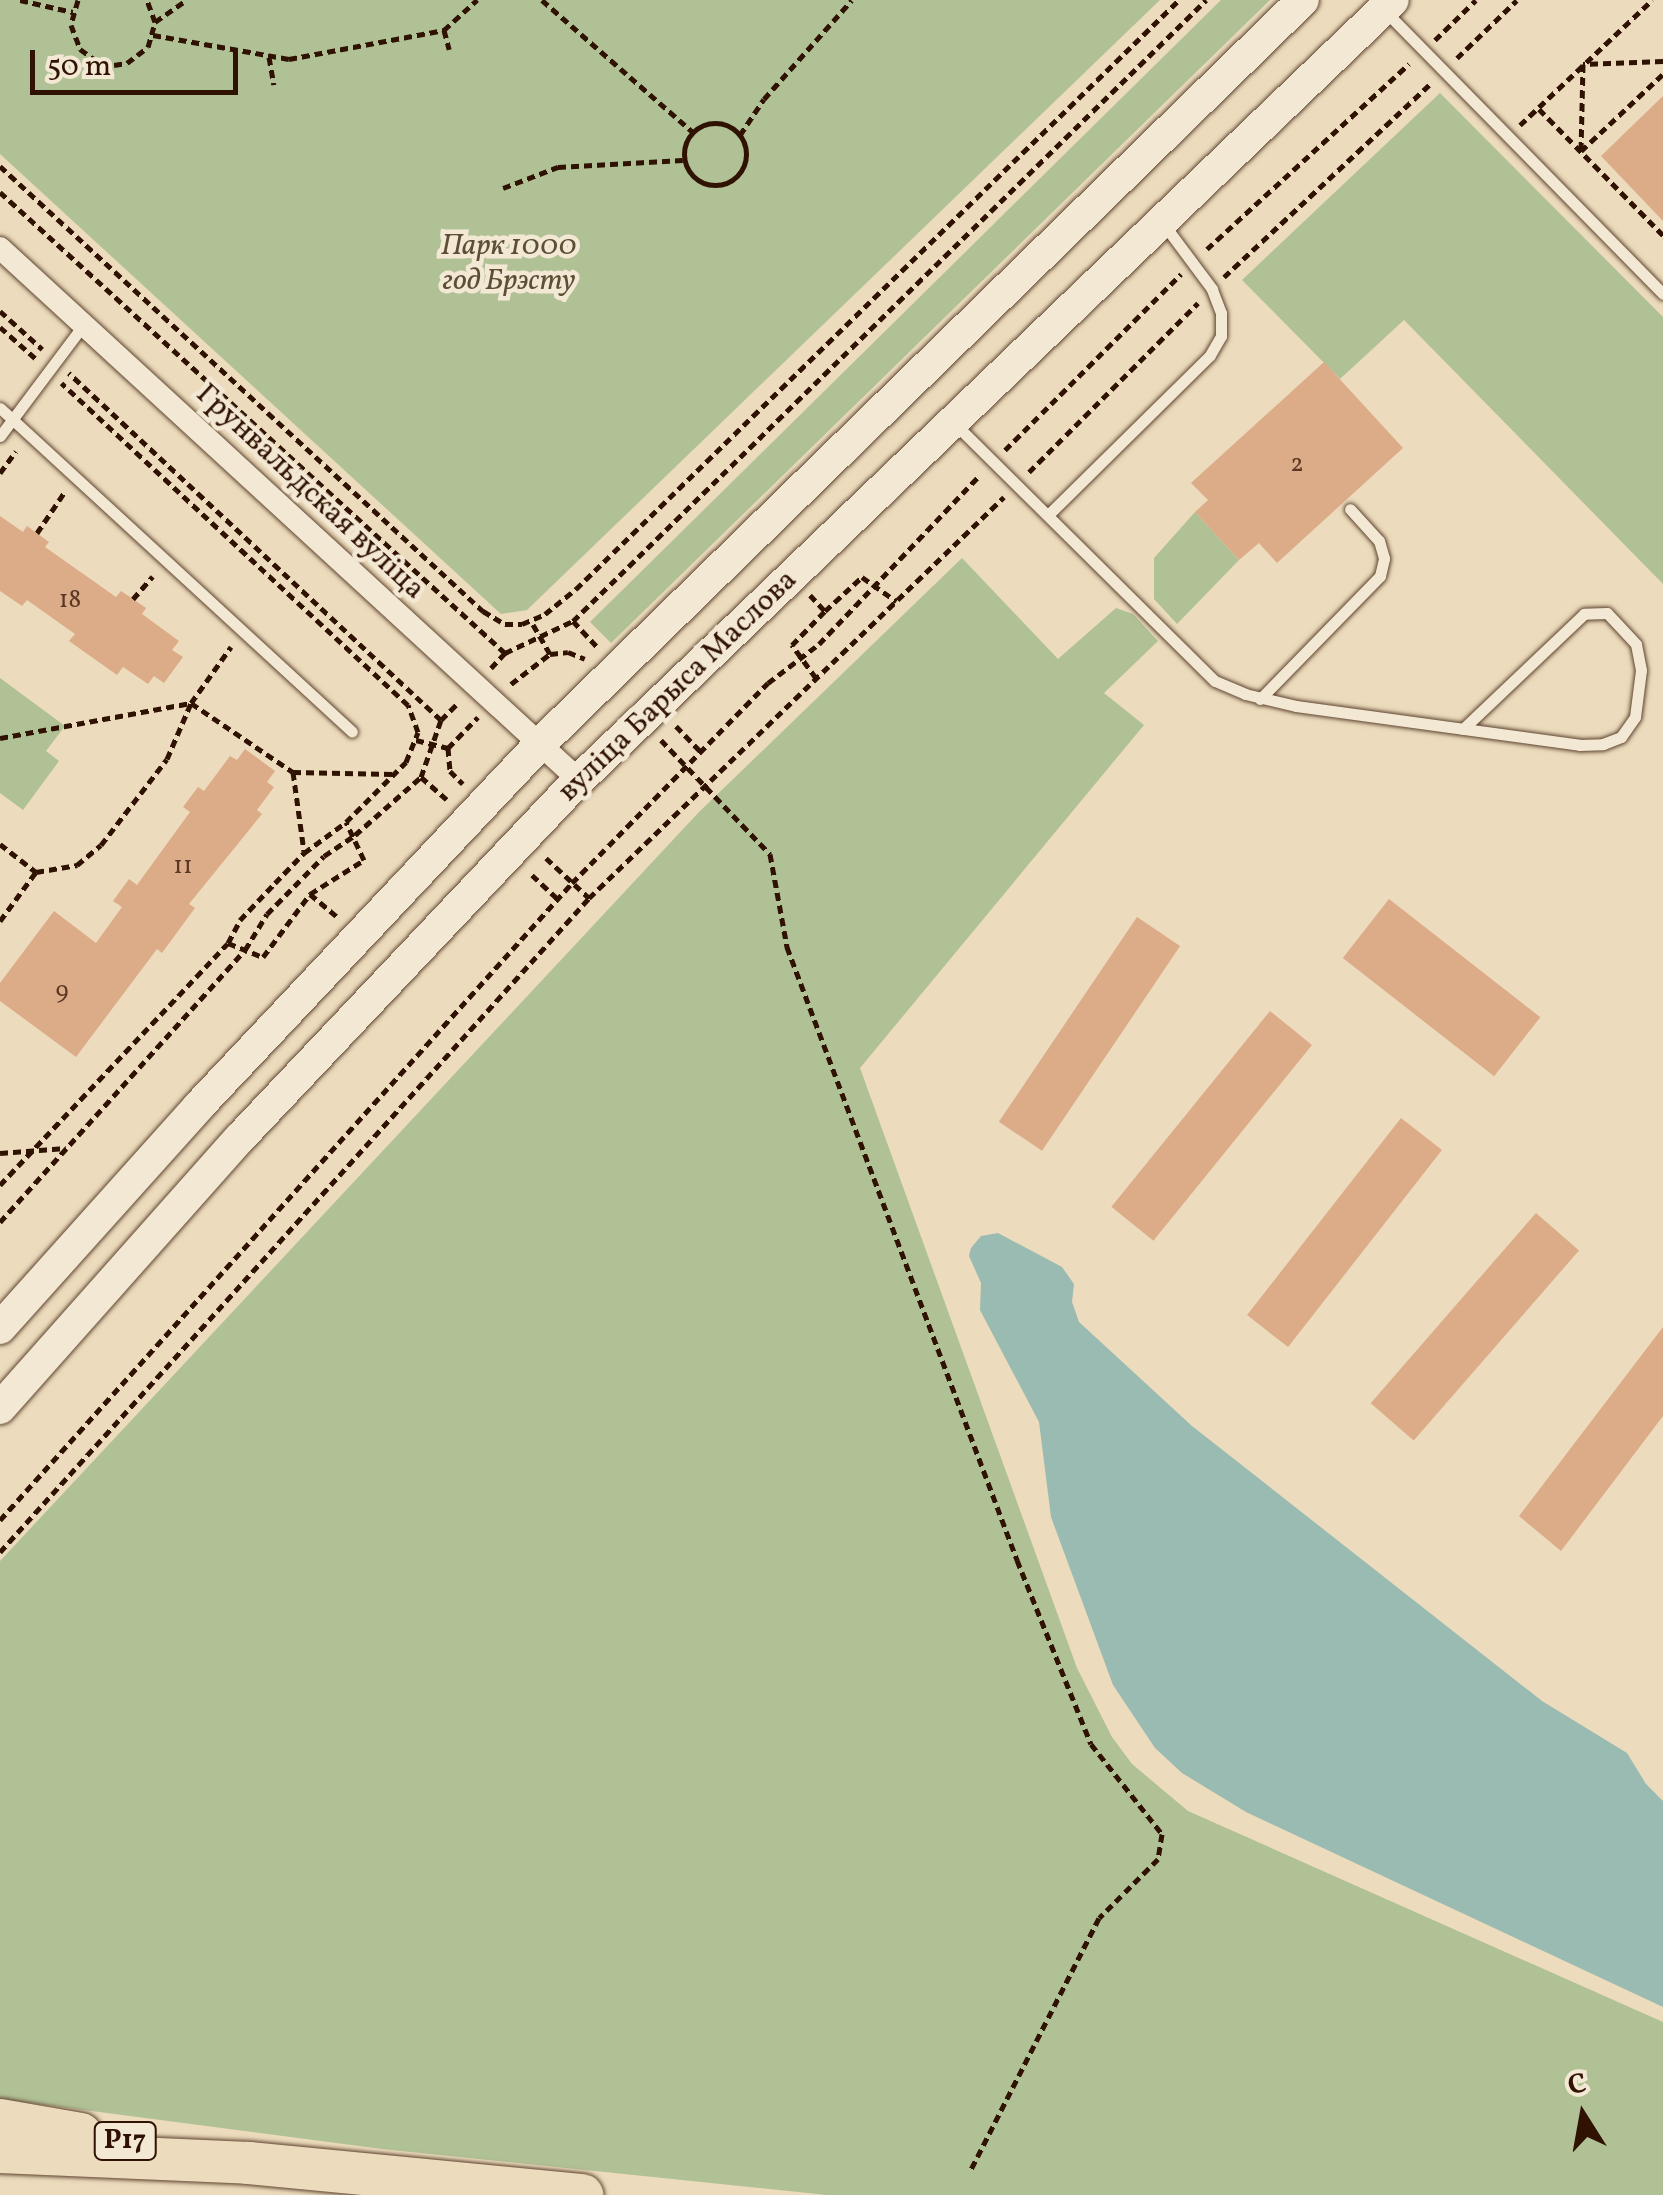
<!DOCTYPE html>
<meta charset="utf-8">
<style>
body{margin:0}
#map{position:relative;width:1663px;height:2195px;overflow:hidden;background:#ecdbbc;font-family:Vollkorn,serif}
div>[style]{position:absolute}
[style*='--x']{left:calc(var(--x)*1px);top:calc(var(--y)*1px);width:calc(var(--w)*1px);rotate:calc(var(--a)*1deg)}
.green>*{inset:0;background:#b1c196}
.water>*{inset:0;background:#99bbb2}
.building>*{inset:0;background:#dcac89;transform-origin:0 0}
.path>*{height:5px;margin-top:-2.5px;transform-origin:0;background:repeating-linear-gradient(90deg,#2f1202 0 8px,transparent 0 13px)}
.path>.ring{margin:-2.5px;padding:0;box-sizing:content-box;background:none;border:5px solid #2f1202;border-radius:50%}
.roads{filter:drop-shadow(0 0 2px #5e4430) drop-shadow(0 0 2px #5e4430)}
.lane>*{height:11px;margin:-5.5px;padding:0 5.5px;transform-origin:5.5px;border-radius:5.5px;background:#f3e8d3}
.street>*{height:22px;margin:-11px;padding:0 11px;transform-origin:11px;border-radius:11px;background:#f3e8d3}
.secondary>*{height:32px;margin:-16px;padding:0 16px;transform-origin:16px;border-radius:16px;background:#f3e8d3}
.highway>*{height:42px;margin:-21px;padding:0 21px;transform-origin:21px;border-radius:21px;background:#ecdbbc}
span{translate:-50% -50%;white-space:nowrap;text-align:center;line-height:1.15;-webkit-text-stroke:9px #f3e8d3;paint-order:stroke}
.number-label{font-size:25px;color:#5a3824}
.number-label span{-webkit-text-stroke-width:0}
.shield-label span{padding:2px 8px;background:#f3e8d3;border:2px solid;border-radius:8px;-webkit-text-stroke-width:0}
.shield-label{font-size:28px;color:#2f1202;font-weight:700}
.park-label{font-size:30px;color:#5c4f36;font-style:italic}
.street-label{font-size:30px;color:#2f1202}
.north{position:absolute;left:1533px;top:2065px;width:100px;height:100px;-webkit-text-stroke:8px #f3e8d3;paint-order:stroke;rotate:349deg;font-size:28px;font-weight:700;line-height:40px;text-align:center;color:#2f1202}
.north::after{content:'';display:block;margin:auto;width:35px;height:45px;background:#2f1202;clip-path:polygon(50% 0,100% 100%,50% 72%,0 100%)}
.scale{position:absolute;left:30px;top:50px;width:208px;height:45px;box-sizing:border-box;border:5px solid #2f1202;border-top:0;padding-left:12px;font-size:30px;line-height:35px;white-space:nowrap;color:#2f1202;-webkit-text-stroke:8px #f3e8d3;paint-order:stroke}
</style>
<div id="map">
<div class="green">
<div style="clip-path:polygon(0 0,1160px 0,527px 610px,501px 614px,0 154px)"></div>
<div style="clip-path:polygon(1221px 0,1270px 0,611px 643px,590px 622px)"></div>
<div style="clip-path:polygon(1440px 93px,1663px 317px,1663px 584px,1404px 320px,1340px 379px,1242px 280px)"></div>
<div style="clip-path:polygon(1195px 512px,1239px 560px,1177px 624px,1154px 599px,1154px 558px)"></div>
<div style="clip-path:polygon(962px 558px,1058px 659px,1116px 608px,1133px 614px,1158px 641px,1104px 693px,1144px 725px,860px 1068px,1077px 1668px,1112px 1737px,1132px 1764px,1188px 1811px,1663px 2022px,1663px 2195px,827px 2195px,382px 2149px,0 2099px,0 1561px,699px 812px)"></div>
<div style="clip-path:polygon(0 678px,65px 726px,46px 751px,59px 761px,23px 810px,0 793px)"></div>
</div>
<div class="water">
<div style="clip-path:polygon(998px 1233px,1062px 1267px,1074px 1284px,1072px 1302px,1079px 1322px,1192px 1426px,1542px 1701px,1627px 1753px,1646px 1784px,1663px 1801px,1663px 2007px,1246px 1812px,1182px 1773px,1155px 1748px,1113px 1685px,1051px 1517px,1039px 1422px,980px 1310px,981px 1283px,969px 1256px,971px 1248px,981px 1236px)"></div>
</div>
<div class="building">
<div style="clip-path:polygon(1663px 96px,1663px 221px,1601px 156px)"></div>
<div style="clip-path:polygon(1324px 362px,1403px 448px,1277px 563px,1259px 543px,1239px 560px,1195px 512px,1208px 500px,1191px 483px)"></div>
<div style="clip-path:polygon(0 516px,23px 532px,27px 526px,49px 542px,45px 547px,116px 597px,121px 591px,133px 599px,146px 608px,142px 614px,179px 641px,172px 650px,183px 657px,164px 683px,154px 676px,148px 684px,123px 667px,117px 675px,69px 641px,75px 634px,27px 600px,22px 606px,0 591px)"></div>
<div style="clip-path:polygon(245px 749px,275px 771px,267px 782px,274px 787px,257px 810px,262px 814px,189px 904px,195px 908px,162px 953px,157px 949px,76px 1057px,0 1001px,0 983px,54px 911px,96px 943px,122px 907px,113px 901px,129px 879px,137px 885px,190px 812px,183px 807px,198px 787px,204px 791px,230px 756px,237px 760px)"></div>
<div style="left:1389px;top:899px;width:192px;height:75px;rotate:38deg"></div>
<div style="left:1137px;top:917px;width:52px;height:247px;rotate:34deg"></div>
<div style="left:1270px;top:1011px;width:54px;height:252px;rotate:39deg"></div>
<div style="left:1401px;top:1118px;width:52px;height:250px;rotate:38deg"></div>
<div style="left:1536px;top:1213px;width:57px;height:252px;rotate:41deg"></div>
<div style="clip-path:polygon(1663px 1327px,1663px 1416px,1561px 1551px,1519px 1516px)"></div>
</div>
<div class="path">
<div style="--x:20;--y:0;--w:54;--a:12.8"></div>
<div style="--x:78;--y:0;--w:26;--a:106"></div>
<div style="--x:71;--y:25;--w:26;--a:69"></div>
<div style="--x:80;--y:49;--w:26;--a:36"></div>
<div style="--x:101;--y:64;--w:13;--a:4"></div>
<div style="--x:114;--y:65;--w:13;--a:-9"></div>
<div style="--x:127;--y:63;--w:26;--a:-37"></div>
<div style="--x:148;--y:47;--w:26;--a:-74"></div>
<div style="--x:155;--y:22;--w:23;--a:-110"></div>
<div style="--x:542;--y:0;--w:201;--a:41.2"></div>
<div style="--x:155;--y:22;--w:38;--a:-35"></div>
<div style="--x:444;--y:30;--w:20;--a:75"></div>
<div style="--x:153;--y:35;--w:138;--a:10"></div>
<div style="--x:289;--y:59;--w:158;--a:-10.6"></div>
<div style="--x:444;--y:30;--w:45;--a:-42.3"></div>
<div style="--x:1435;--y:40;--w:57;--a:-44.3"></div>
<div style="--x:269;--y:57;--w:28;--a:80"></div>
<div style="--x:1457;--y:58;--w:83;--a:-44"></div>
<div style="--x:1663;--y:61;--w:80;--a:177.9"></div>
<div style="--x:1583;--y:64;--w:87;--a:91.3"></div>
<div style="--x:1581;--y:151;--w:112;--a:-43.2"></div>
<div style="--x:1539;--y:109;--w:177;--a:45.5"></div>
<div class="ring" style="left:684px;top:123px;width:57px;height:57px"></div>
<div style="--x:1520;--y:125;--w:182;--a:-43.4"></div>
<div style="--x:740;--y:135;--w:43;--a:-56.3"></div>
<div style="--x:764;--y:99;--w:132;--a:-48.4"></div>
<div style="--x:0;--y:166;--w:657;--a:42.66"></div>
<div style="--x:483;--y:611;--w:26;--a:31"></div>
<div style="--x:505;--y:624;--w:17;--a:0"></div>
<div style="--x:522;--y:624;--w:25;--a:-23"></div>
<div style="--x:545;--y:614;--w:40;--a:-39"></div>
<div style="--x:576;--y:589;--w:843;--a:-44.33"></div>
<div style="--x:503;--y:188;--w:59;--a:-20.9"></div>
<div style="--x:558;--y:167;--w:125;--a:-3.2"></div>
<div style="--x:0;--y:192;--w:684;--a:42.39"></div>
<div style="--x:1207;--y:249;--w:274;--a:-42.5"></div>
<div style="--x:1224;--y:277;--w:284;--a:-43.1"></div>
<div style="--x:0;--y:311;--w:57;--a:42.1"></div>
<div style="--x:0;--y:327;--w:47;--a:41.5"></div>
<div style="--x:1005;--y:450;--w:249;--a:-45"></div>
<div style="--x:1029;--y:472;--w:239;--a:-45"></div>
<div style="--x:0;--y:473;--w:27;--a:-54"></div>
<div style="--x:37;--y:533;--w:48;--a:-56"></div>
<div style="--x:810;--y:595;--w:22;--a:47"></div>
<div style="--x:133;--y:599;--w:30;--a:-49"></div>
<div style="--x:573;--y:621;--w:37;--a:47"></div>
<div style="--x:550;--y:654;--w:18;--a:-6"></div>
<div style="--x:568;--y:652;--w:18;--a:22"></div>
<div style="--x:491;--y:668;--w:21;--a:-47"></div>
<div style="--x:505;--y:653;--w:75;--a:-25.2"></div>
<div style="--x:573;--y:621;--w:887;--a:-44.45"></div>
<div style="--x:816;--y:678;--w:41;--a:-126"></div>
<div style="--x:792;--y:645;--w:47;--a:-45.9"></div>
<div style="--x:825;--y:611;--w:50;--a:-42.6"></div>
<div style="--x:862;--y:577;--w:42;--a:35.2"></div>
<div style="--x:511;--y:684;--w:49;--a:-37.6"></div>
<div style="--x:550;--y:654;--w:38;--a:-120"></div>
<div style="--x:441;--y:720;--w:25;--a:-45"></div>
<div style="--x:676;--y:726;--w:35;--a:46"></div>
<div style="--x:0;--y:738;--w:194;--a:-10.4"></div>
<div style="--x:191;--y:703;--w:123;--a:34.1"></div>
<div style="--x:293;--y:772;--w:80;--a:82.1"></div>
<div style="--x:416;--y:740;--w:33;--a:14"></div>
<div style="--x:448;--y:748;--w:43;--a:-45.9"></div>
<div style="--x:661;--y:740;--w:158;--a:46.3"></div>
<div style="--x:770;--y:854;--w:95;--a:79.6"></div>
<div style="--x:787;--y:947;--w:655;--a:69.43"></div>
<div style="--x:1017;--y:1560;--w:198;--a:68.1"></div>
<div style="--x:1091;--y:1744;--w:115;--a:51.7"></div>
<div style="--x:1162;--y:1834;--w:25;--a:99"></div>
<div style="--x:1158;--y:1859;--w:83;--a:135"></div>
<div style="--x:1099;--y:1918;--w:282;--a:117"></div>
<div style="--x:448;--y:748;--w:23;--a:85"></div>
<div style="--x:450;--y:771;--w:18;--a:45"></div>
<div style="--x:293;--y:772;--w:100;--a:1.1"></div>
<div style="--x:421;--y:777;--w:37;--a:41"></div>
<div style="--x:0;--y:844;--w:46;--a:37.9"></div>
<div style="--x:546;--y:858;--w:59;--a:42.9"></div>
<div style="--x:532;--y:875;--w:34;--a:43"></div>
<div style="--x:310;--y:894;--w:38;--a:40"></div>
<div style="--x:0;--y:921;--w:61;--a:-53.7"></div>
<div style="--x:36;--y:872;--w:42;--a:-9.7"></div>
<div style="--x:77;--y:865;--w:31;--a:-40"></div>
<div style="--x:101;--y:845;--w:108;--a:-52.5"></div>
<div style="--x:167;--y:759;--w:61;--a:-66.8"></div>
<div style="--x:191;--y:703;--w:69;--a:-54.5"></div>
<div style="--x:228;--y:943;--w:38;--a:22"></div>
<div style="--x:263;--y:957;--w:79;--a:-53.3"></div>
<div style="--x:310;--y:894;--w:64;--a:-32.2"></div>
<div style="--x:364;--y:860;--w:42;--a:-115.3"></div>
<div style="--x:0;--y:1153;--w:66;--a:-4.3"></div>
<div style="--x:0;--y:1185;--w:332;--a:-46.7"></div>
<div style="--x:228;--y:943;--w:26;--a:-62"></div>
<div style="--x:240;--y:920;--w:51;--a:-46.6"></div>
<div style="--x:275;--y:883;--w:42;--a:-46"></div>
<div style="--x:304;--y:853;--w:52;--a:-36.4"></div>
<div style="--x:346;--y:822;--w:85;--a:-45"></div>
<div style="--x:406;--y:762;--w:32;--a:-68"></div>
<div style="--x:418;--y:732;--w:29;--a:-110"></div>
<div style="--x:408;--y:705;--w:473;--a:-137.1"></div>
<div style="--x:0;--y:1222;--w:366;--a:-48"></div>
<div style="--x:245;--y:950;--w:42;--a:-58.6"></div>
<div style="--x:267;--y:914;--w:81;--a:-45.5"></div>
<div style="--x:324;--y:856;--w:37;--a:-34"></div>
<div style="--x:355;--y:835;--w:88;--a:-41.3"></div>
<div style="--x:421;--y:777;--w:60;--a:-70.7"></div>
<div style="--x:441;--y:720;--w:509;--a:-136.99"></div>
<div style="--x:0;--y:1520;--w:856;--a:-48.08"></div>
<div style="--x:572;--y:883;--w:280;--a:-45.6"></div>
<div style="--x:768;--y:683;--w:64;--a:-37.4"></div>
<div style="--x:819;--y:644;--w:232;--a:-46.4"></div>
<div style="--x:0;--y:1552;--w:880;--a:-47.99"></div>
<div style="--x:589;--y:898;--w:577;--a:-44.02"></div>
</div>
<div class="roads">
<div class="lane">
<div style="--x:1386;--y:12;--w:395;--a:45.5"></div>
<div style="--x:0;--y:408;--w:478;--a:42.6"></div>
<div style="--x:953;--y:422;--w:368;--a:44.7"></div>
<div style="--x:1215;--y:681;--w:33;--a:23"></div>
<div style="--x:1245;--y:694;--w:52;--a:13.2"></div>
<div style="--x:1296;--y:706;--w:286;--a:7.8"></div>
<div style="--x:1579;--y:745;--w:24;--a:-2"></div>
<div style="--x:1603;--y:744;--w:19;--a:-21"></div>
<div style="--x:1621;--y:737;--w:24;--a:-55"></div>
<div style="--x:1635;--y:717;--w:47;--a:-82.7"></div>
<div style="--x:1641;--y:670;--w:26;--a:-101"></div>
<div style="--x:1636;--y:644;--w:42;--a:-133.1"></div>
<div style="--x:1607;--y:613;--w:23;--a:178"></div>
<div style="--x:1584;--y:614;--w:167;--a:136.5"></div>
<div style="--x:0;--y:436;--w:140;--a:-53.1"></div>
<div style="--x:1049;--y:514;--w:226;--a:-44.6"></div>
<div style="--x:1210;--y:355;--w:22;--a:-60"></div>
<div style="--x:1221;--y:336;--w:23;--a:-90"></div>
<div style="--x:1221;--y:313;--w:26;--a:-111"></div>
<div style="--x:1212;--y:289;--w:79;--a:-126.7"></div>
<div style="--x:1260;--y:699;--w:172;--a:-45.7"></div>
<div style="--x:1380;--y:576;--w:18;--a:-77"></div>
<div style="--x:1384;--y:558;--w:18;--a:-106"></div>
<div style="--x:1379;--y:541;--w:43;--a:-132.2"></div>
</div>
<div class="street">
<div style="--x:0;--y:248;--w:786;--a:42.58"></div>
</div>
<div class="secondary">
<div style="--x:0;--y:1328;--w:297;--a:-48.1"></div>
<div style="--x:198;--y:1107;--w:497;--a:-46.7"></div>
<div style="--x:539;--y:745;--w:1067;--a:-44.28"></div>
<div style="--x:0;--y:1408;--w:361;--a:-48.4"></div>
<div style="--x:240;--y:1138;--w:493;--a:-46.6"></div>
<div style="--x:579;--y:780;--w:1127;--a:-43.78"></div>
</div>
<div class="highway">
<div style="--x:0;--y:2120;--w:82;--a:9.8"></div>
<div style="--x:0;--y:2152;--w:249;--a:2.5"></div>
<div style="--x:249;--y:2163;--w:335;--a:5.5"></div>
</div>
</div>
<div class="number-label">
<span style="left:1297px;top:465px">2</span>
<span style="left:70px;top:601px">18</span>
<span style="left:183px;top:867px">11</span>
<span style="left:62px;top:992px">9</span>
</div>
<div class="shield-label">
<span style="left:125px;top:2141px">Р17</span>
</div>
<div class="park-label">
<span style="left:509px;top:263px">Парк 1000<br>год Брэсту</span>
</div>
<div class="street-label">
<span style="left:310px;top:492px;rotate:43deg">Грунвальдская вуліца</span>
<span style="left:678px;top:686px;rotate:-44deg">вуліца Барыса Маслова</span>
</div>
<div class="north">С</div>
<div class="scale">50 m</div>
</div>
